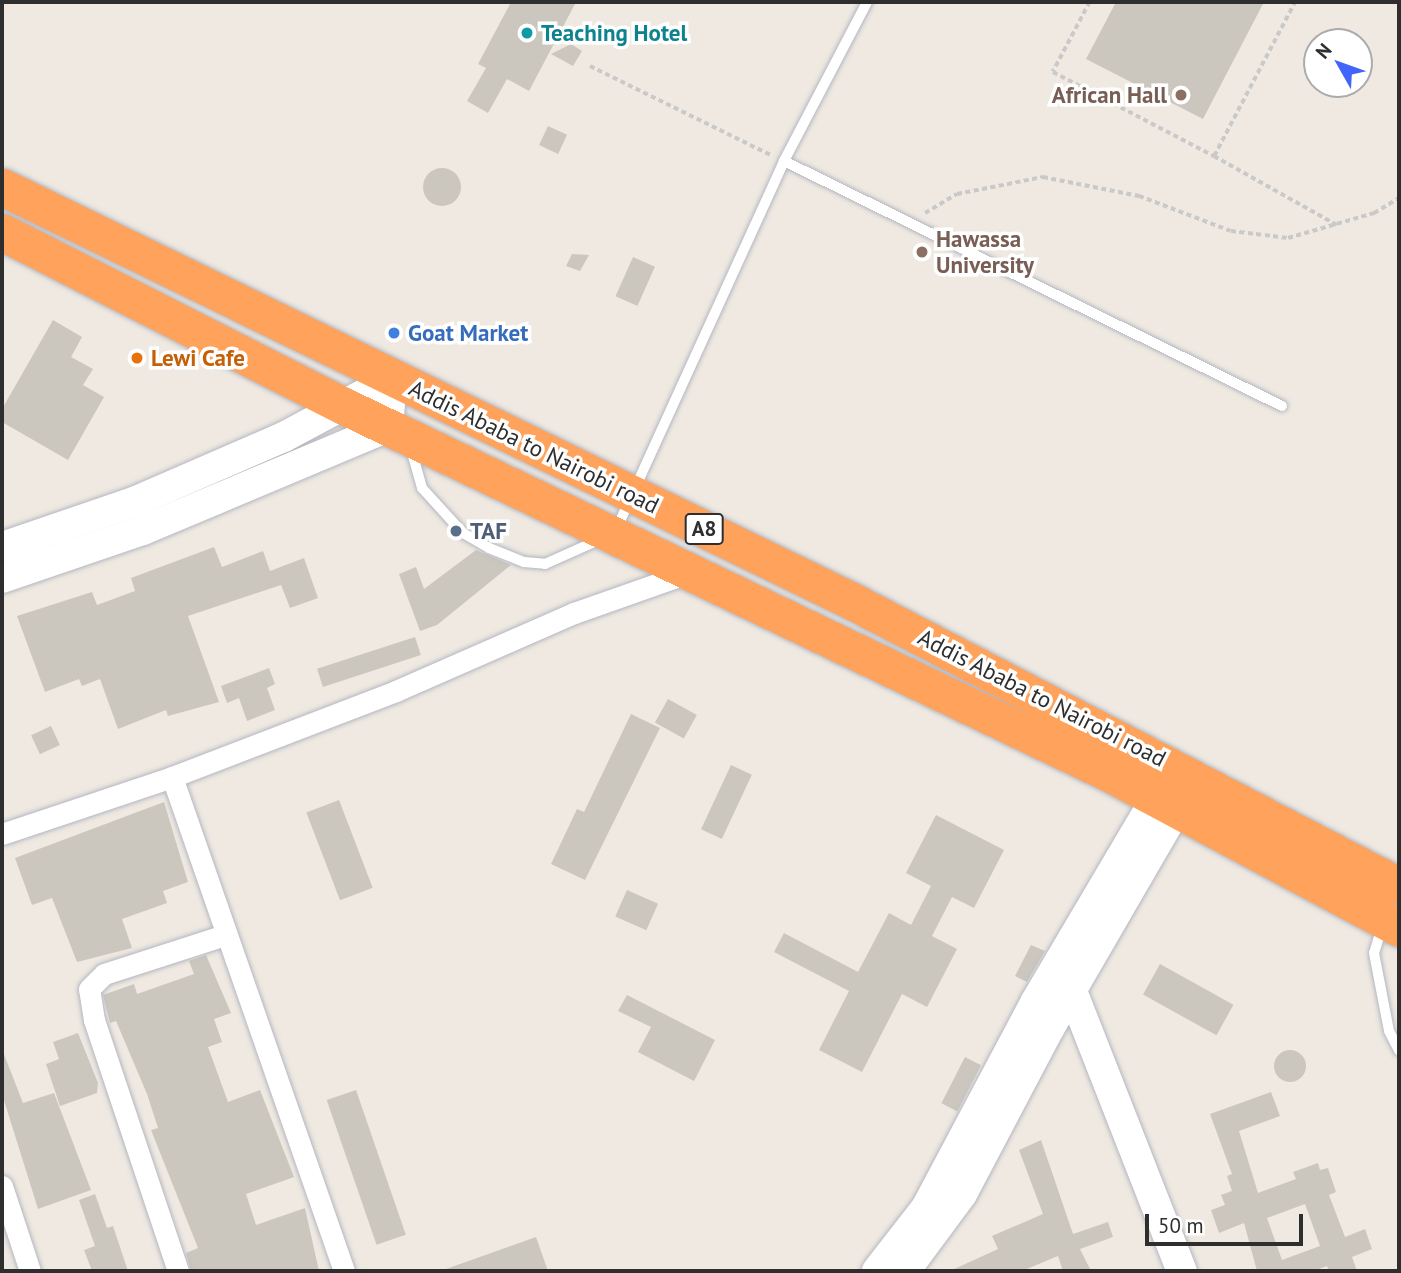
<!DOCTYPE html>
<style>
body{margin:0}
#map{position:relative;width:1401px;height:1273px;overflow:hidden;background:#efe9e1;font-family:"PT Sans",sans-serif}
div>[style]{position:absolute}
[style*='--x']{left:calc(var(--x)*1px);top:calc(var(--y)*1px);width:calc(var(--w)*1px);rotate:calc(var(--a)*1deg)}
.building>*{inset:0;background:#cbc7bf;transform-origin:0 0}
.round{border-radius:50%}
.path>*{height:3.5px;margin-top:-1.75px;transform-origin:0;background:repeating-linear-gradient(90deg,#c9c9c9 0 5px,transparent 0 8.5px)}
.roads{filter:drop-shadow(0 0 2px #b4b7c1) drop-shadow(0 0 2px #b4b7c1)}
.lane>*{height:10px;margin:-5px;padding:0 5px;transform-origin:5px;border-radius:5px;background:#fff}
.street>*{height:21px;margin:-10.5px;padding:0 10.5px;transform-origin:10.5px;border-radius:10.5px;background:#fff}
.secondary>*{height:30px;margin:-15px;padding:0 15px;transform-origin:15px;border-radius:15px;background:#fff}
.highway>*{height:37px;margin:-18.5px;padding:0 18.5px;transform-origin:18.5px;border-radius:18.5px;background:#ffa35c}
.dots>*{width:19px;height:19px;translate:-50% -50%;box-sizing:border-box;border:4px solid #fff;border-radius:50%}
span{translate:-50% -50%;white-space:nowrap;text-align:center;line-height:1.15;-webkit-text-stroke:7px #fff;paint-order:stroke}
.shield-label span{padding:2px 5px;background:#fff;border:2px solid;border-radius:5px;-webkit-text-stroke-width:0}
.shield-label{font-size:21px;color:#2e2e2e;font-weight:700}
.culture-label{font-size:23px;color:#0d838f;font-weight:700}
.left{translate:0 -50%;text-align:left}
.education-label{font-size:23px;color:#785e54;font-weight:700}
.right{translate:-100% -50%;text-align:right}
.shop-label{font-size:23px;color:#366cbe;font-weight:700}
.food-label{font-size:23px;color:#c56008;font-weight:700}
.street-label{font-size:23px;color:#2e2e2e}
.service-label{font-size:23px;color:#4e5e75;font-weight:700}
.frame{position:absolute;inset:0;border:4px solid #2e2e2e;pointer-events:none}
.north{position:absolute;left:1303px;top:28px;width:70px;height:70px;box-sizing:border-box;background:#fff;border:2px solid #ababab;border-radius:50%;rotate:310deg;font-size:19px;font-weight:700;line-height:28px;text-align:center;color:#2e2e2e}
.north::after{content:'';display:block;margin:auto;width:24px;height:32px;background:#4264fb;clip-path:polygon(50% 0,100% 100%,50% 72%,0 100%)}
.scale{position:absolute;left:1145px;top:1214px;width:158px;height:32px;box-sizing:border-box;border:4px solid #2e2e2e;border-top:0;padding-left:9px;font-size:21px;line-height:24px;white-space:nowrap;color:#2e2e2e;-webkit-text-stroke:5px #fff;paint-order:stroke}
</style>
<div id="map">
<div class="building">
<div style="clip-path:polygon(511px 2px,576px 2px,529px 91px,507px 79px,488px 113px,467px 101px,486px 68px,478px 64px)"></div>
<div style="clip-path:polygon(1116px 2px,1264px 2px,1203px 119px,1086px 59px)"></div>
<div style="clip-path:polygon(571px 44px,582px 51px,573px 66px,551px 54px)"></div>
<div style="left:548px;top:126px;width:21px;height:21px;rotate:25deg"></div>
<div class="round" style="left:423px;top:168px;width:38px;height:38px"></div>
<div style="clip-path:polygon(572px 254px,589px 255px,580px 271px,566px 266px)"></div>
<div style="left:633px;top:257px;width:24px;height:43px;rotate:24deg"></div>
<div style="clip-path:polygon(53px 320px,82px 337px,71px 357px,93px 369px,83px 385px,104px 397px,68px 460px,2px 422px,2px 409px)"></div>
<div style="clip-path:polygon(214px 547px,222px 567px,263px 551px,270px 571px,304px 558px,318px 598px,290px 608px,281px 585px,188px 616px,219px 702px,168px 716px,166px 710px,118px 729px,100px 679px,82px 686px,79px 679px,45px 692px,17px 616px,92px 592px,97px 605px,135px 591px,131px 578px)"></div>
<div style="clip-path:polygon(476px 550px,511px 565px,437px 625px,420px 631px,399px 574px,416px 567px,424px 589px)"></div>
<div style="left:415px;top:637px;width:19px;height:103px;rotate:72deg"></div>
<div style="clip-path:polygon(269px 668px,275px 684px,267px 688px,275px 710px,247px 721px,239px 698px,227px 703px,221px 686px)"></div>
<div style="left:668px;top:699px;width:33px;height:27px;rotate:29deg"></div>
<div style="clip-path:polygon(631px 714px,660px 728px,585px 880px,551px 864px,577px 809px,584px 812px)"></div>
<div style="left:51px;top:726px;width:21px;height:22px;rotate:65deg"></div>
<div style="left:731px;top:765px;width:23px;height:71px;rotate:25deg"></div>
<div style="left:339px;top:800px;width:94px;height:35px;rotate:69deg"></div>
<div style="clip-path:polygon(164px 802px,188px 882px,163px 891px,167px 903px,122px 919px,132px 948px,77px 962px,52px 898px,32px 905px,15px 858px)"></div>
<div style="clip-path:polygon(936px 815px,1004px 850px,974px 908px,952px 897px,932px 936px,957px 949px,927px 1007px,902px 994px,862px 1072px,819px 1050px,849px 991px,774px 952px,784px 933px,858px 972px,889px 913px,911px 925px,931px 886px,906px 873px)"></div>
<div style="left:627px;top:890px;width:34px;height:29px;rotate:24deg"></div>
<div style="clip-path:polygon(1031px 945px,1045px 951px,1027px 982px,1015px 976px)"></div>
<div style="clip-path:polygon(206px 955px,231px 1013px,214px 1019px,222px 1042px,208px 1047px,228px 1102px,260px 1090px,294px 1177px,246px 1194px,256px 1225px,305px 1208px,319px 1271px,191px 1271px,186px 1253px,198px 1248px,151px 1130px,158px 1128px,147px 1094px,116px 1021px,110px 1023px,103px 995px,134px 984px,137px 994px,194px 974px,189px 961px)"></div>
<div style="left:1160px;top:964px;width:84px;height:35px;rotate:29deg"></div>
<div style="clip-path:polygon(627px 995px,715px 1040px,694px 1081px,638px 1052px,651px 1027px,618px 1011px)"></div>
<div style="clip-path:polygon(78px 1033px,98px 1083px,97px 1093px,60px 1106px,46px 1064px,59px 1059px,53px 1042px)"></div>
<div style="clip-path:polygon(2px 1049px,23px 1103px,54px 1093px,91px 1190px,38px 1209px,2px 1094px)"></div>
<div class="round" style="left:1274px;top:1050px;width:32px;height:32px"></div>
<div style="left:965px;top:1057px;width:18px;height:52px;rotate:27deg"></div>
<div style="left:356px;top:1090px;width:153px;height:31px;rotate:71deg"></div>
<div style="clip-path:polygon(evenodd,1271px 1092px,1280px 1116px,1239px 1131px,1258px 1193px,1296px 1179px,1293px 1172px,1318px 1163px,1320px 1170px,1328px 1168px,1336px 1192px,1329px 1195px,1345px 1237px,1365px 1229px,1372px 1249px,1352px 1257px,1357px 1271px,1329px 1271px,1327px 1266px,1313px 1271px,1257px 1271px,1244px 1223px,1219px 1233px,1211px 1210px,1225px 1205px,1221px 1195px,1232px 1191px,1227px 1176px,1232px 1174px,1210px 1114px,1271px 1092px,1305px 1204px,1320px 1246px,1282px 1260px,1267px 1218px,1305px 1204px)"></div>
<div style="clip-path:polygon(1041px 1140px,1073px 1234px,1108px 1222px,1113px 1237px,1080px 1249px,1091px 1271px,1063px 1271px,1058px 1256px,1022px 1271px,950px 1271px,998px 1249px,992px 1236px,1043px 1214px,1019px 1150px)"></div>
<div style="clip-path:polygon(95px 1194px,107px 1228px,113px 1226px,128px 1271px,92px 1271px,84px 1250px,95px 1246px,79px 1200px)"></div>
<div style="clip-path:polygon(536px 1237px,548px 1271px,446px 1271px,446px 1269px)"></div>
</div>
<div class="path">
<div style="--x:1090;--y:2;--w:79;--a:117.9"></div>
<div style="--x:1053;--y:72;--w:182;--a:27.6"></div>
<div style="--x:1214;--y:156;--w:174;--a:-62.3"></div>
<div style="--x:590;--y:66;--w:202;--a:26.2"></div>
<div style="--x:1214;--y:156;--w:141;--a:29.3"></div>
<div style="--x:925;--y:213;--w:37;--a:-31"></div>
<div style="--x:957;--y:194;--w:88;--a:-11.2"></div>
<div style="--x:1043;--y:177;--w:98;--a:11.2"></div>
<div style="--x:1139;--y:196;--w:98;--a:20.8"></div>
<div style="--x:1231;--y:231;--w:57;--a:7"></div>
<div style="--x:1288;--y:238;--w:90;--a:-16.2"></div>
<div style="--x:1374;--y:213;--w:29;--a:-31"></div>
</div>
<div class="roads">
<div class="lane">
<div style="--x:784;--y:161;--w:555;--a:26.2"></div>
<div style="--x:411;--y:449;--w:41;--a:74.2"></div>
<div style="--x:422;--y:488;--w:61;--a:47.7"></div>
<div style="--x:463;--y:533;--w:30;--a:30"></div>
<div style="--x:489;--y:548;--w:38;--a:22"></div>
<div style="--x:524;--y:562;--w:21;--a:5"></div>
<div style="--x:545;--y:564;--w:64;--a:-24.1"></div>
<div style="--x:616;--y:530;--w:405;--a:-65.5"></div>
<div style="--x:784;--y:161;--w:179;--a:-62.4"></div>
<div style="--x:1382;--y:927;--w:27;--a:107"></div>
<div style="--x:1374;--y:953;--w:79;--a:79.1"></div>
<div style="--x:1389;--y:1031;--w:22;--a:63"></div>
</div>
<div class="street">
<div style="--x:172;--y:777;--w:523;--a:70.8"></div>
<div style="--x:2;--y:834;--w:179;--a:-18.5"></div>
<div style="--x:172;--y:777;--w:240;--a:-21"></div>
<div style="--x:396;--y:691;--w:194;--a:-23.7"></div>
<div style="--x:574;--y:613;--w:126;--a:-19.4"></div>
<div style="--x:2;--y:1186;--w:89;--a:71.8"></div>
<div style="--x:178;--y:1271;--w:265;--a:-108.5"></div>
<div style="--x:94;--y:1020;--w:31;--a:-99"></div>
<div style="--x:89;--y:989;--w:21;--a:-45"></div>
<div style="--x:104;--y:974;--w:127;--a:-17.9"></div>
</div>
<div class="secondary">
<div style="--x:2;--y:547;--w:142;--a:-18.9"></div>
<div style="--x:136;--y:501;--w:161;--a:-23.4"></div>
<div style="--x:284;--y:437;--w:123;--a:-28.2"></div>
<div style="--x:2;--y:578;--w:149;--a:-18.8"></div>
<div style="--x:143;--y:530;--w:266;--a:-22.8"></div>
<div style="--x:388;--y:427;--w:48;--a:-85.2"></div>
<div style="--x:1059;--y:984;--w:15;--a:28"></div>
<div style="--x:1072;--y:991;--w:301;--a:68.6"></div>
<div style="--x:877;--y:1271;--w:80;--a:-52.1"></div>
<div style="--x:926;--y:1208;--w:234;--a:-62"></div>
<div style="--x:1036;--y:1001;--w:256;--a:-59.4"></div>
<div style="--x:905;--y:1271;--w:96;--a:-53.5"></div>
<div style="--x:962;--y:1194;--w:187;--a:-62.2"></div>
<div style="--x:1049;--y:1029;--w:277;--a:-59.9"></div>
</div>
<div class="highway">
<div style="--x:2;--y:187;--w:945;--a:25.97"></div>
<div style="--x:852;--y:601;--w:617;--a:27.52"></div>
<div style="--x:2;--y:232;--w:384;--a:27"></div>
<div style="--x:344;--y:406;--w:846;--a:25.63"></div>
<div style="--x:1107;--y:772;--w:331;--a:28.1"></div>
</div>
</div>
<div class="dots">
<div style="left:527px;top:33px;background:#0f9aa8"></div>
<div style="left:1181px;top:95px;background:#8d6e63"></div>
<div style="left:922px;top:252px;background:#8d6e63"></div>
<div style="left:394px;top:333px;background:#3f7fe0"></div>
<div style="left:137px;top:358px;background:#e8710a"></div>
<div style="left:456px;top:531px;background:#5c6f8a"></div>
</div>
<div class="shield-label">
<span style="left:704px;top:529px">A8</span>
</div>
<div class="culture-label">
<span class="left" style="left:541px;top:33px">Teaching Hotel</span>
</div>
<div class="education-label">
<span class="right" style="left:1167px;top:95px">African Hall</span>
<span class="left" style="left:936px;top:252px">Hawassa<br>University</span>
</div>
<div class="shop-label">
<span class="left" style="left:408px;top:333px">Goat Market</span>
</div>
<div class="food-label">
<span class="left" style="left:151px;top:358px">Lewi Cafe</span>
</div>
<div class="street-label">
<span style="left:534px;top:447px;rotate:26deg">Addis Ababa to Nairobi road</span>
<span style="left:1042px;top:698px;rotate:27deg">Addis Ababa to Nairobi road</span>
</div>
<div class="service-label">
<span class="left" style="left:470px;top:531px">TAF</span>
</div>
<div class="frame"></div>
<div class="north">N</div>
<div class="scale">50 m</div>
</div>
